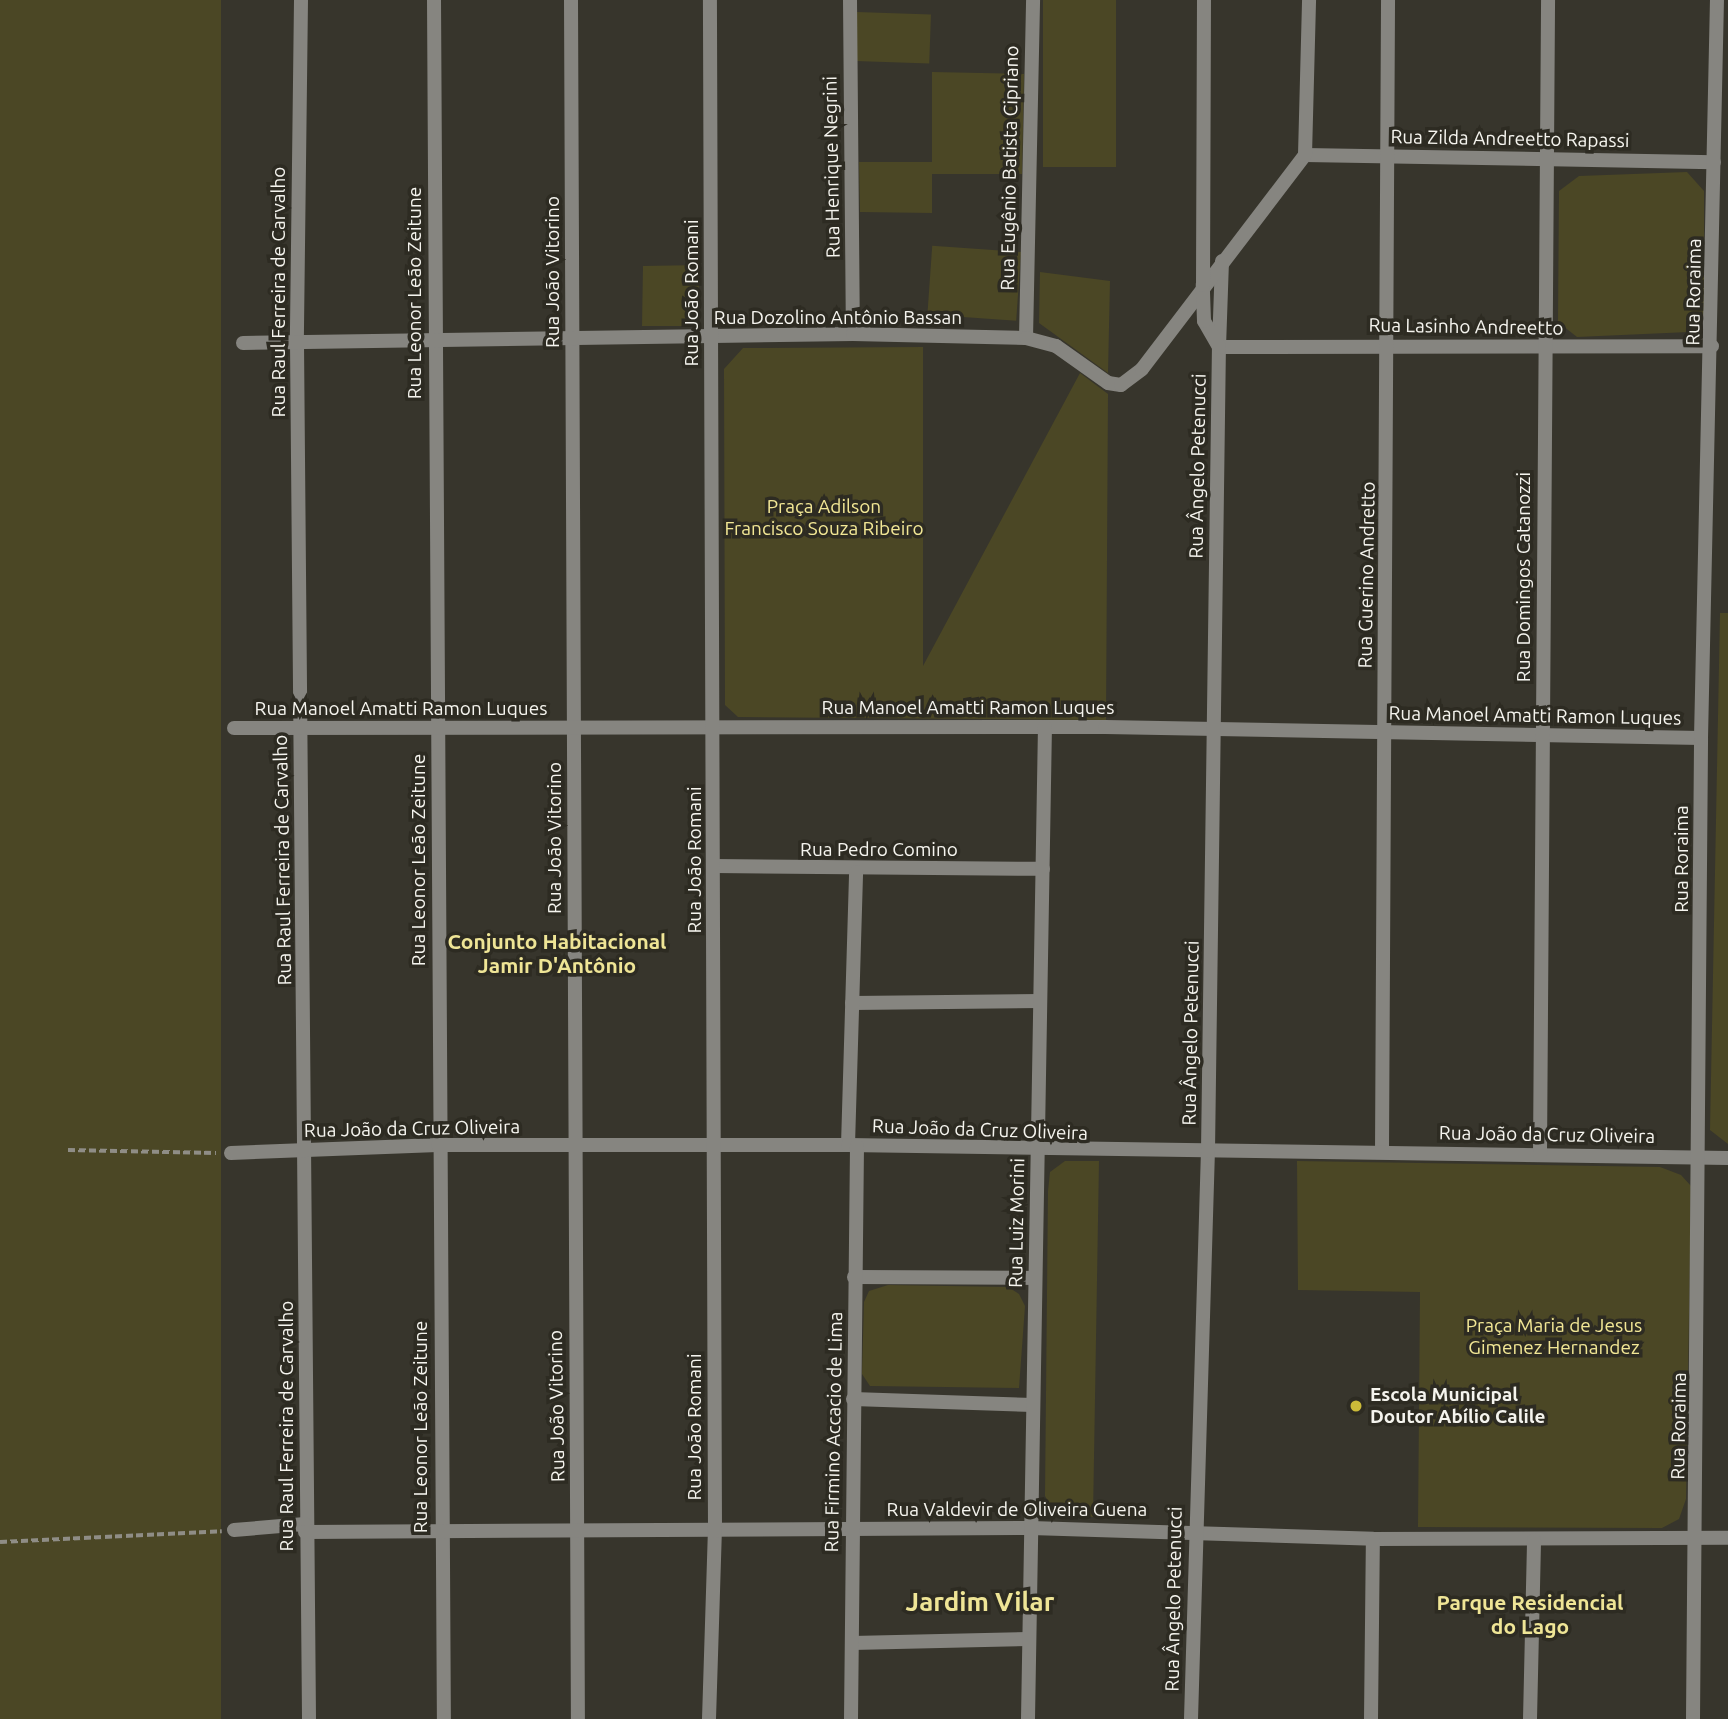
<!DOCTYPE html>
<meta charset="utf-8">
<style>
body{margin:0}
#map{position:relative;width:1728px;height:1719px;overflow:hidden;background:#37352c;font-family:Ubuntu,sans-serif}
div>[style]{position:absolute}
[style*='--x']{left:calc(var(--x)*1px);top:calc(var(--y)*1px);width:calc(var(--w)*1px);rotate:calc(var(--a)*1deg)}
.green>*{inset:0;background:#4b4725;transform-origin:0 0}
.path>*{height:3.5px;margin-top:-1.75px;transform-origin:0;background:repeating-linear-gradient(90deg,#8f8d86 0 7px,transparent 0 10.5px)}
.minor>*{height:14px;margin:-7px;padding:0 7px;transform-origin:7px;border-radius:7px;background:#868580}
.dots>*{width:19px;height:19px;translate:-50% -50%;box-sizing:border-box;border:4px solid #2d2b22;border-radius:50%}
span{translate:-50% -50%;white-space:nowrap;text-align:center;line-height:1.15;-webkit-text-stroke:7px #2d2b22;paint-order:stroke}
.street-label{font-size:19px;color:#f5f4ee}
.park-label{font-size:19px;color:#f2e795}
.poi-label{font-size:19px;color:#f5f4ee;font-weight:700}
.left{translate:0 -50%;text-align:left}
.neighbourhood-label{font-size:21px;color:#efe596;font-weight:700}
.district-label{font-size:26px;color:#efe596;font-weight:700}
</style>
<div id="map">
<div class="green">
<div style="left:0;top:0;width:221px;height:1719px"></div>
<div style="left:1043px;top:0;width:73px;height:167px"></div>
<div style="left:857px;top:12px;width:74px;height:49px;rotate:2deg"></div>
<div style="clip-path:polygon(932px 72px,1024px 74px,1022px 174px,932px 174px,932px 213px,860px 212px,859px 162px,932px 162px)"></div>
<div style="clip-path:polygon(1687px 172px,1704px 191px,1704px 317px,1689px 332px,1577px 337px,1558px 322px,1559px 191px,1579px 176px)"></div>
<div style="left:1021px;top:252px;width:69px;height:89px;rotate:94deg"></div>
<div style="clip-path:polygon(701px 265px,696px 314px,686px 326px,642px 326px,643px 266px)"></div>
<div style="clip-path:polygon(1040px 272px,1110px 281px,1108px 373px,1039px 323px)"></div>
<div style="clip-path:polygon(923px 347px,923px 666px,1080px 373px,1108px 394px,1106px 720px,738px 717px,725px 705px,724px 369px,743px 348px)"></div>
<div style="clip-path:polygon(1720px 613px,1728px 613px,1728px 1144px,1710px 1130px)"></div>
<div style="clip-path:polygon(1065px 1161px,1099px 1161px,1093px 1517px,1053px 1511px,1045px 1496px,1048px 1191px,1050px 1172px)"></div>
<div style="clip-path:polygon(1297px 1161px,1660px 1167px,1681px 1175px,1691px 1186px,1686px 1499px,1679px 1519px,1662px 1528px,1418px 1527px,1420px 1292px,1298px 1290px)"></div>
<div style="clip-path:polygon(888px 1285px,1008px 1287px,1019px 1294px,1025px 1306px,1019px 1388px,870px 1386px,862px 1374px,864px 1302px,869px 1291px)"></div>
</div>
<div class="path">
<div style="--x:68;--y:1150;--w:148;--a:1.2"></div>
<div style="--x:0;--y:1542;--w:222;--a:-2.8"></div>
</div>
<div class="minor">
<div style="--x:301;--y:0;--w:343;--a:90.7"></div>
<div style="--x:297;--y:343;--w:1376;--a:89.5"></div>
<div style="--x:434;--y:0;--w:1719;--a:89.67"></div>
<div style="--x:571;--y:0;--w:1719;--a:89.77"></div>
<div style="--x:850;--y:0;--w:334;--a:89.5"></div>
<div style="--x:1305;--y:155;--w:409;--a:1"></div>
<div style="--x:1222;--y:261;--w:86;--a:92"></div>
<div style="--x:1219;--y:347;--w:493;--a:-0.1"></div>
<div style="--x:1026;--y:338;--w:338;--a:-88.8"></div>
<div style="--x:243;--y:343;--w:610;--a:-0.85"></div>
<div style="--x:853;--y:334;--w:173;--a:1.3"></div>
<div style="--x:1026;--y:338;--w:31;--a:15"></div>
<div style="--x:1056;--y:346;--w:64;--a:35.4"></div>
<div style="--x:1108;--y:383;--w:13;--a:9"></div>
<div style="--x:1121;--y:385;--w:26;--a:-37"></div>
<div style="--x:1142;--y:369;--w:269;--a:-52.7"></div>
<div style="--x:1305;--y:155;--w:155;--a:-88.5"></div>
<div style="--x:234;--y:728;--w:871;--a:-0.07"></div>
<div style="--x:1105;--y:727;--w:596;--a:1.06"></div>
<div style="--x:714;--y:866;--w:329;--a:0.5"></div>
<div style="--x:852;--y:1003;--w:188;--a:-0.6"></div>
<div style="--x:848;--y:1145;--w:273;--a:-88.3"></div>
<div style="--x:1382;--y:1151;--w:1151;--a:-89.7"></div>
<div style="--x:231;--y:1153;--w:207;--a:-2.2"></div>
<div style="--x:438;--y:1145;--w:410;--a:0"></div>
<div style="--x:848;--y:1145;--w:880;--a:0.85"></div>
<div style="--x:1540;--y:1154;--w:1154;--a:-89.6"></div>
<div style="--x:854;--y:1277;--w:181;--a:0.3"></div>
<div style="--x:853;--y:1399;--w:180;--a:1.9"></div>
<div style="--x:234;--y:1530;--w:71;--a:-4.8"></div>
<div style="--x:305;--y:1532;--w:726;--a:-0.32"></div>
<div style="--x:1031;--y:1528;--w:342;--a:1.8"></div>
<div style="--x:1373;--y:1539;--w:355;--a:-0.2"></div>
<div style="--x:852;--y:1643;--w:177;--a:-1.3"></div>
<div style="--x:709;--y:1719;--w:188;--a:-88.2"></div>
<div style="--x:715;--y:1531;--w:1531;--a:-90.19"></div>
<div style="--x:851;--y:1719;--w:573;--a:-89.4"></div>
<div style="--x:1028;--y:1719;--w:992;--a:-89.02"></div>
<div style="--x:1191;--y:1719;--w:568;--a:-88.29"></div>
<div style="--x:1208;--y:1151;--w:804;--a:-89.22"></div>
<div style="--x:1219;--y:347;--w:30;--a:-120"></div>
<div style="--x:1204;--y:321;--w:36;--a:-92"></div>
<div style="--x:1203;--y:285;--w:285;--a:-89.8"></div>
<div style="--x:1371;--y:1719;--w:180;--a:-89.4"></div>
<div style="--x:1530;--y:1719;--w:179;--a:-88.7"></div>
<div style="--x:1693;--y:1719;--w:981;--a:-89.53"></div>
<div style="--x:1701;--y:738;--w:738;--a:-88.76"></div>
</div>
<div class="dots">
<div style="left:1356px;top:1406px;background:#cbba39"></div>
</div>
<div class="street-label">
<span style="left:1510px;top:139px;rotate:1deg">Rua Zilda Andreetto Rapassi</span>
<span style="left:832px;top:167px;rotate:-91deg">Rua Henrique Negrini</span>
<span style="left:1010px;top:168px;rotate:-89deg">Rua Eugênio Batista Cipriano</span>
<span style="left:553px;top:272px;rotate:-90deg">Rua João Vitorino</span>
<span style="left:279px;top:292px;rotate:-90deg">Rua Raul Ferreira de Carvalho</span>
<span style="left:1694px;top:292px;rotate:-89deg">Rua Roraima</span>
<span style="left:415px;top:293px;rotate:-90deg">Rua Leonor Leão Zeitune</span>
<span style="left:692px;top:293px;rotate:-90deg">Rua João Romani</span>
<span style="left:838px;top:318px">Rua Dozolino Antônio Bassan</span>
<span style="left:1466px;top:327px;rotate:1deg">Rua Lasinho Andreetto</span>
<span style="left:1198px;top:466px;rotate:-89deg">Rua Ângelo Petenucci</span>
<span style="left:1367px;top:575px;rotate:-89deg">Rua Guerino Andretto</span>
<span style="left:1524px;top:577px;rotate:-90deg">Rua Domingos Catanozzi</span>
<span style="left:968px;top:708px">Rua Manoel Amatti Ramon Luques</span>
<span style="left:401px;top:709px">Rua Manoel Amatti Ramon Luques</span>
<span style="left:1535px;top:716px;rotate:1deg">Rua Manoel Amatti Ramon Luques</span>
<span style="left:555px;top:838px;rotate:-90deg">Rua João Vitorino</span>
<span style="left:879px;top:850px">Rua Pedro Comino</span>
<span style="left:1682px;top:859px;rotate:-90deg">Rua Roraima</span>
<span style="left:283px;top:860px;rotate:-91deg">Rua Raul Ferreira de Carvalho</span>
<span style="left:419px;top:860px;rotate:-90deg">Rua Leonor Leão Zeitune</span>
<span style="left:695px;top:860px;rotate:-90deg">Rua João Romani</span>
<span style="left:1191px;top:1033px;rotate:-89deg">Rua Ângelo Petenucci</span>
<span style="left:412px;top:1129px;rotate:-1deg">Rua João da Cruz Oliveira</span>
<span style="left:980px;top:1130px;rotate:2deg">Rua João da Cruz Oliveira</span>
<span style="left:1547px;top:1135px;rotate:1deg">Rua João da Cruz Oliveira</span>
<span style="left:1017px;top:1223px;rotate:-89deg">Rua Luiz Morini</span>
<span style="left:557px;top:1406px;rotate:-91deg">Rua João Vitorino</span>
<span style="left:287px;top:1426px;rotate:-90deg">Rua Raul Ferreira de Carvalho</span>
<span style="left:1679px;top:1426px;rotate:-89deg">Rua Roraima</span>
<span style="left:421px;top:1427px;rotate:-90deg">Rua Leonor Leão Zeitune</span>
<span style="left:695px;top:1427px;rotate:-90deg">Rua João Romani</span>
<span style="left:834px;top:1432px;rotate:-89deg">Rua Firmino Accacio de Lima</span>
<span style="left:1017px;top:1510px">Rua Valdevir de Oliveira Guena</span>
<span style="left:1174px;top:1599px;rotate:-89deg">Rua Ângelo Petenucci</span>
</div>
<div class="park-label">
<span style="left:824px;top:518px">Praça Adilson<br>Francisco Souza Ribeiro</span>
<span style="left:1554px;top:1337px">Praça Maria de Jesus<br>Gimenez Hernandez</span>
</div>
<div class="poi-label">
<span class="left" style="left:1370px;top:1406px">Escola Municipal<br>Doutor Abílio Calile</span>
</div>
<div class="neighbourhood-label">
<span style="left:557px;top:953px">Conjunto Habitacional<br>Jamir D'Antônio</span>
<span style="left:1530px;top:1614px">Parque Residencial<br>do Lago</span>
</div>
<div class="district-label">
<span style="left:980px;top:1602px">Jardim Vilar</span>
</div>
</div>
